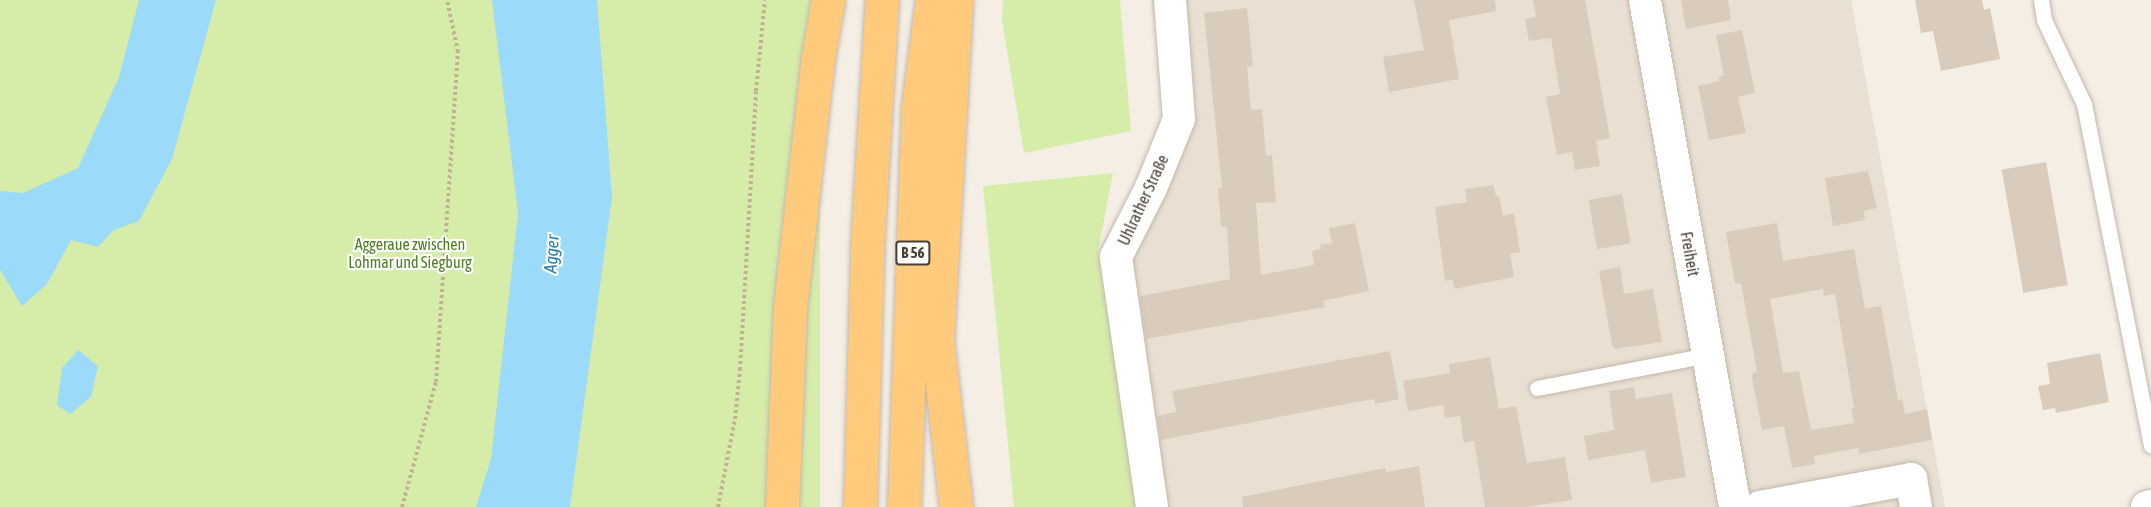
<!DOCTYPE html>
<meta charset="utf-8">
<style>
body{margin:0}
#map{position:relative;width:2151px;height:507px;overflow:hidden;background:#f4eee5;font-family:"Asap Condensed",sans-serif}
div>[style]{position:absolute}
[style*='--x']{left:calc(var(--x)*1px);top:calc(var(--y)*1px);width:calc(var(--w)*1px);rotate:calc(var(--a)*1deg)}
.residential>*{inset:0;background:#e9e0d3}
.green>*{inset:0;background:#d5eda9;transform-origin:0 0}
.water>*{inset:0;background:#9bdaf8}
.building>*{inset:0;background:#daccbc;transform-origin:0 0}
.path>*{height:4px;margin-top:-2px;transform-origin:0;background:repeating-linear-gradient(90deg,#c4b096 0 3px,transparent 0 6px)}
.roads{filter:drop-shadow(0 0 2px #c4b8aa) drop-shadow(0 0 2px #c4b8aa)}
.service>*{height:15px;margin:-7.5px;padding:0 7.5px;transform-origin:7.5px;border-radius:7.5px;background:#fff}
.minor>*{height:32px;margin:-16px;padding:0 16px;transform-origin:16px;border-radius:16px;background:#fff}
.trunk>*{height:33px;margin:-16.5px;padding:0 16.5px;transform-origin:16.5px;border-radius:16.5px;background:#ffca7c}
span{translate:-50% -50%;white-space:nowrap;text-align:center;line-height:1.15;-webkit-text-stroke:4.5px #fff;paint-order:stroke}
.shield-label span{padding:2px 4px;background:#fff;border:2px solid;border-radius:4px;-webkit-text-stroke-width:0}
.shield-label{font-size:15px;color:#483e34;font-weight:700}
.street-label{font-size:16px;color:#483e34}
.park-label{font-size:16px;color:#4d7f21}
.water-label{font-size:18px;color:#207eae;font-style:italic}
</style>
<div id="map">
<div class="residential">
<div style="clip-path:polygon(1152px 0,1851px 0,1945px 507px,1147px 507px,1108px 249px,1169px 118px)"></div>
</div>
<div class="green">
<div style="left:0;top:0;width:820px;height:507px"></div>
<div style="clip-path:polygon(1003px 0,1120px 0,1131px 131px,1024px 153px,1002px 20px)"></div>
<div style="clip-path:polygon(1113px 173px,1098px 252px,1137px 507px,1014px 507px,983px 186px)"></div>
</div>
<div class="water">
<div style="clip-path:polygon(139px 0,216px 0,172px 159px,139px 221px,114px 230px,98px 247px,71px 240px,47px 284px,22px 306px,0 270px,0 191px,23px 193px,78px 168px,119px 77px)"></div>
<div style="clip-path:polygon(492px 0,597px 0,612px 197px,570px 507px,476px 507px,491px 459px,518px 213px)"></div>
<div style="clip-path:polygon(78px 350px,98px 366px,91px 397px,70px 414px,57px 405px,62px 368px)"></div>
</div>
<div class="building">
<div style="clip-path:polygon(1414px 0,1495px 0,1496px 11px,1449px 20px,1459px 79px,1389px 92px,1383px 57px,1424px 50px)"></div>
<div style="clip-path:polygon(1533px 0,1585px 0,1610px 138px,1596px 141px,1600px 166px,1575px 170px,1572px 152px,1557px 155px,1546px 97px,1560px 94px,1551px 38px,1529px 41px,1525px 19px,1536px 17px)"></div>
<div style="clip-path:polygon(1681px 0,1728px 0,1731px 20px,1686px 29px)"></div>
<div style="clip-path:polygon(1915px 0,1982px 0,1984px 10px,1990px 8px,2000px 59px,1941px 71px,1933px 31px,1921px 33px)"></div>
<div style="clip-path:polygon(1247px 8px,1253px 66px,1247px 67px,1251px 110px,1262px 109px,1266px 156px,1272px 155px,1276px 202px,1256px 203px,1261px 275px,1314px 265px,1312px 251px,1321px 249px,1320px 245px,1332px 243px,1329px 228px,1355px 223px,1369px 291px,1323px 301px,1325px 307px,1146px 339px,1140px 296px,1230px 279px,1227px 227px,1221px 227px,1218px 188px,1222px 188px,1204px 13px)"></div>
<div style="clip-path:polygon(1742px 30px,1755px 93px,1738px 97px,1746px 133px,1709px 140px,1698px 86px,1719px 81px,1718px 77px,1724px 75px,1716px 35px)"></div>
<div style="left:2046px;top:162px;width:125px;height:45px;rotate:80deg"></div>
<div style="clip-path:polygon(1868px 171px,1877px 208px,1864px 211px,1865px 220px,1833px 226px,1825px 178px)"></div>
<div style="clip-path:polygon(1493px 185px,1496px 196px,1499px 196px,1503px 216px,1514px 213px,1520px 252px,1510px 254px,1514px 277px,1454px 289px,1453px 279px,1445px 281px,1435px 207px,1467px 202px,1465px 189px)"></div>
<div style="left:1622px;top:194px;width:50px;height:34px;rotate:80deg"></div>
<div style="clip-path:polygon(evenodd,1777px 223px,1783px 261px,1854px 249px,1865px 309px,1881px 306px,1898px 400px,1902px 399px,1905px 414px,1927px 409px,1932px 440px,1859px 454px,1858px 448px,1814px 456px,1815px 464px,1792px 468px,1784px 426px,1762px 430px,1752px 378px,1753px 373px,1757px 372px,1741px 283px,1735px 284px,1726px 232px,1777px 223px,1823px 289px,1824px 296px,1835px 294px,1854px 408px,1851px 409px,1854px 423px,1811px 430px,1799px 371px,1783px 373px,1770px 299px,1823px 289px)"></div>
<div style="clip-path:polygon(1620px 267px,1624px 294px,1653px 289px,1662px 342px,1615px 349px,1612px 345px,1599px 271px)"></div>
<div style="clip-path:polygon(1390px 351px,1399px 399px,1375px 404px,1374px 399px,1351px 403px,1161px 440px,1157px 416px,1176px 412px,1172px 391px)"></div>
<div style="clip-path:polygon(2100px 353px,2109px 402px,2056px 413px,2055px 408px,2043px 410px,2038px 386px,2050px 384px,2047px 363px)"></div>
<div style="clip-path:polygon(1490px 357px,1499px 409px,1516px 406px,1527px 463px,1565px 457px,1572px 500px,1526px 507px,1485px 507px,1474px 441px,1464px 443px,1460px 416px,1445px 418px,1443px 405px,1408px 411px,1403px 381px,1450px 373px,1449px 364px)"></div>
<div style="clip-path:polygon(1634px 387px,1636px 399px,1672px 393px,1686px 477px,1651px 483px,1645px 450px,1588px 460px,1584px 436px,1614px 430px,1609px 391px)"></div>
<div style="clip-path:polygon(1419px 466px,1425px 507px,1243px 507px,1242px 497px,1385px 468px,1386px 472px)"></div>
</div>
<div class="path">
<div style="--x:402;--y:507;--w:130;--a:-74.8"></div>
<div style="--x:436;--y:382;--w:331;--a:-86.2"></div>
<div style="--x:458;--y:52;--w:53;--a:-101.9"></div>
<div style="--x:718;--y:507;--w:90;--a:-79.1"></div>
<div style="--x:735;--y:419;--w:49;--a:-84.2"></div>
<div style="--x:740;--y:370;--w:279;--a:-86.7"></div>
<div style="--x:756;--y:91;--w:91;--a:-84.4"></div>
</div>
<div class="roads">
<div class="service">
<div style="--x:2041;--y:0;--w:20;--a:81"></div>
<div style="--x:2044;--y:20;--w:93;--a:64.5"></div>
<div style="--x:2084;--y:104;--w:348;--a:78.9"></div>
<div style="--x:1537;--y:388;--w:174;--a:-10.9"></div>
</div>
<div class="minor">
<div style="--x:1645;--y:0;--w:515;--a:79.93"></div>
<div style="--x:1152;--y:507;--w:253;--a:-98.2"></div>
<div style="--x:1116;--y:257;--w:77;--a:-63.1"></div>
<div style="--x:1151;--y:188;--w:74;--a:-67.9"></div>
<div style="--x:1179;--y:119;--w:119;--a:-94.3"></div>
<div style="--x:1760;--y:507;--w:154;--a:-10.5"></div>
<div style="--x:1911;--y:479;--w:28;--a:80"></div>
<div style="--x:2147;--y:507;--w:4;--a:-14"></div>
</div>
<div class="trunk">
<div style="--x:956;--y:0;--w:341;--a:93.2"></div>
<div style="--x:937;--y:340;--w:168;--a:83.5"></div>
<div style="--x:782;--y:507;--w:200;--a:-87.7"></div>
<div style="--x:790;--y:307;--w:251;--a:-83.6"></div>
<div style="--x:818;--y:58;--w:59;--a:-80.2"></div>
<div style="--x:860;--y:507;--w:258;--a:-88.4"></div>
<div style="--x:867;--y:249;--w:249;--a:-86.6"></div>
<div style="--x:904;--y:507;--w:399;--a:-88"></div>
<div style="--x:918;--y:108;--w:109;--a:-82.6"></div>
</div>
</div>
<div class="shield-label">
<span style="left:913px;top:253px">B 56</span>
</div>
<div class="street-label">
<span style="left:1143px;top:200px;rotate:-65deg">Uhlrather Straße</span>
<span style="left:1690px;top:254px;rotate:80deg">Freiheit</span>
</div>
<div class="park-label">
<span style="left:410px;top:253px">Aggeraue zwischen<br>Lohmar und Siegburg</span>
</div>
<div class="water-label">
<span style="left:552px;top:254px;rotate:-86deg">Agger</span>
</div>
</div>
